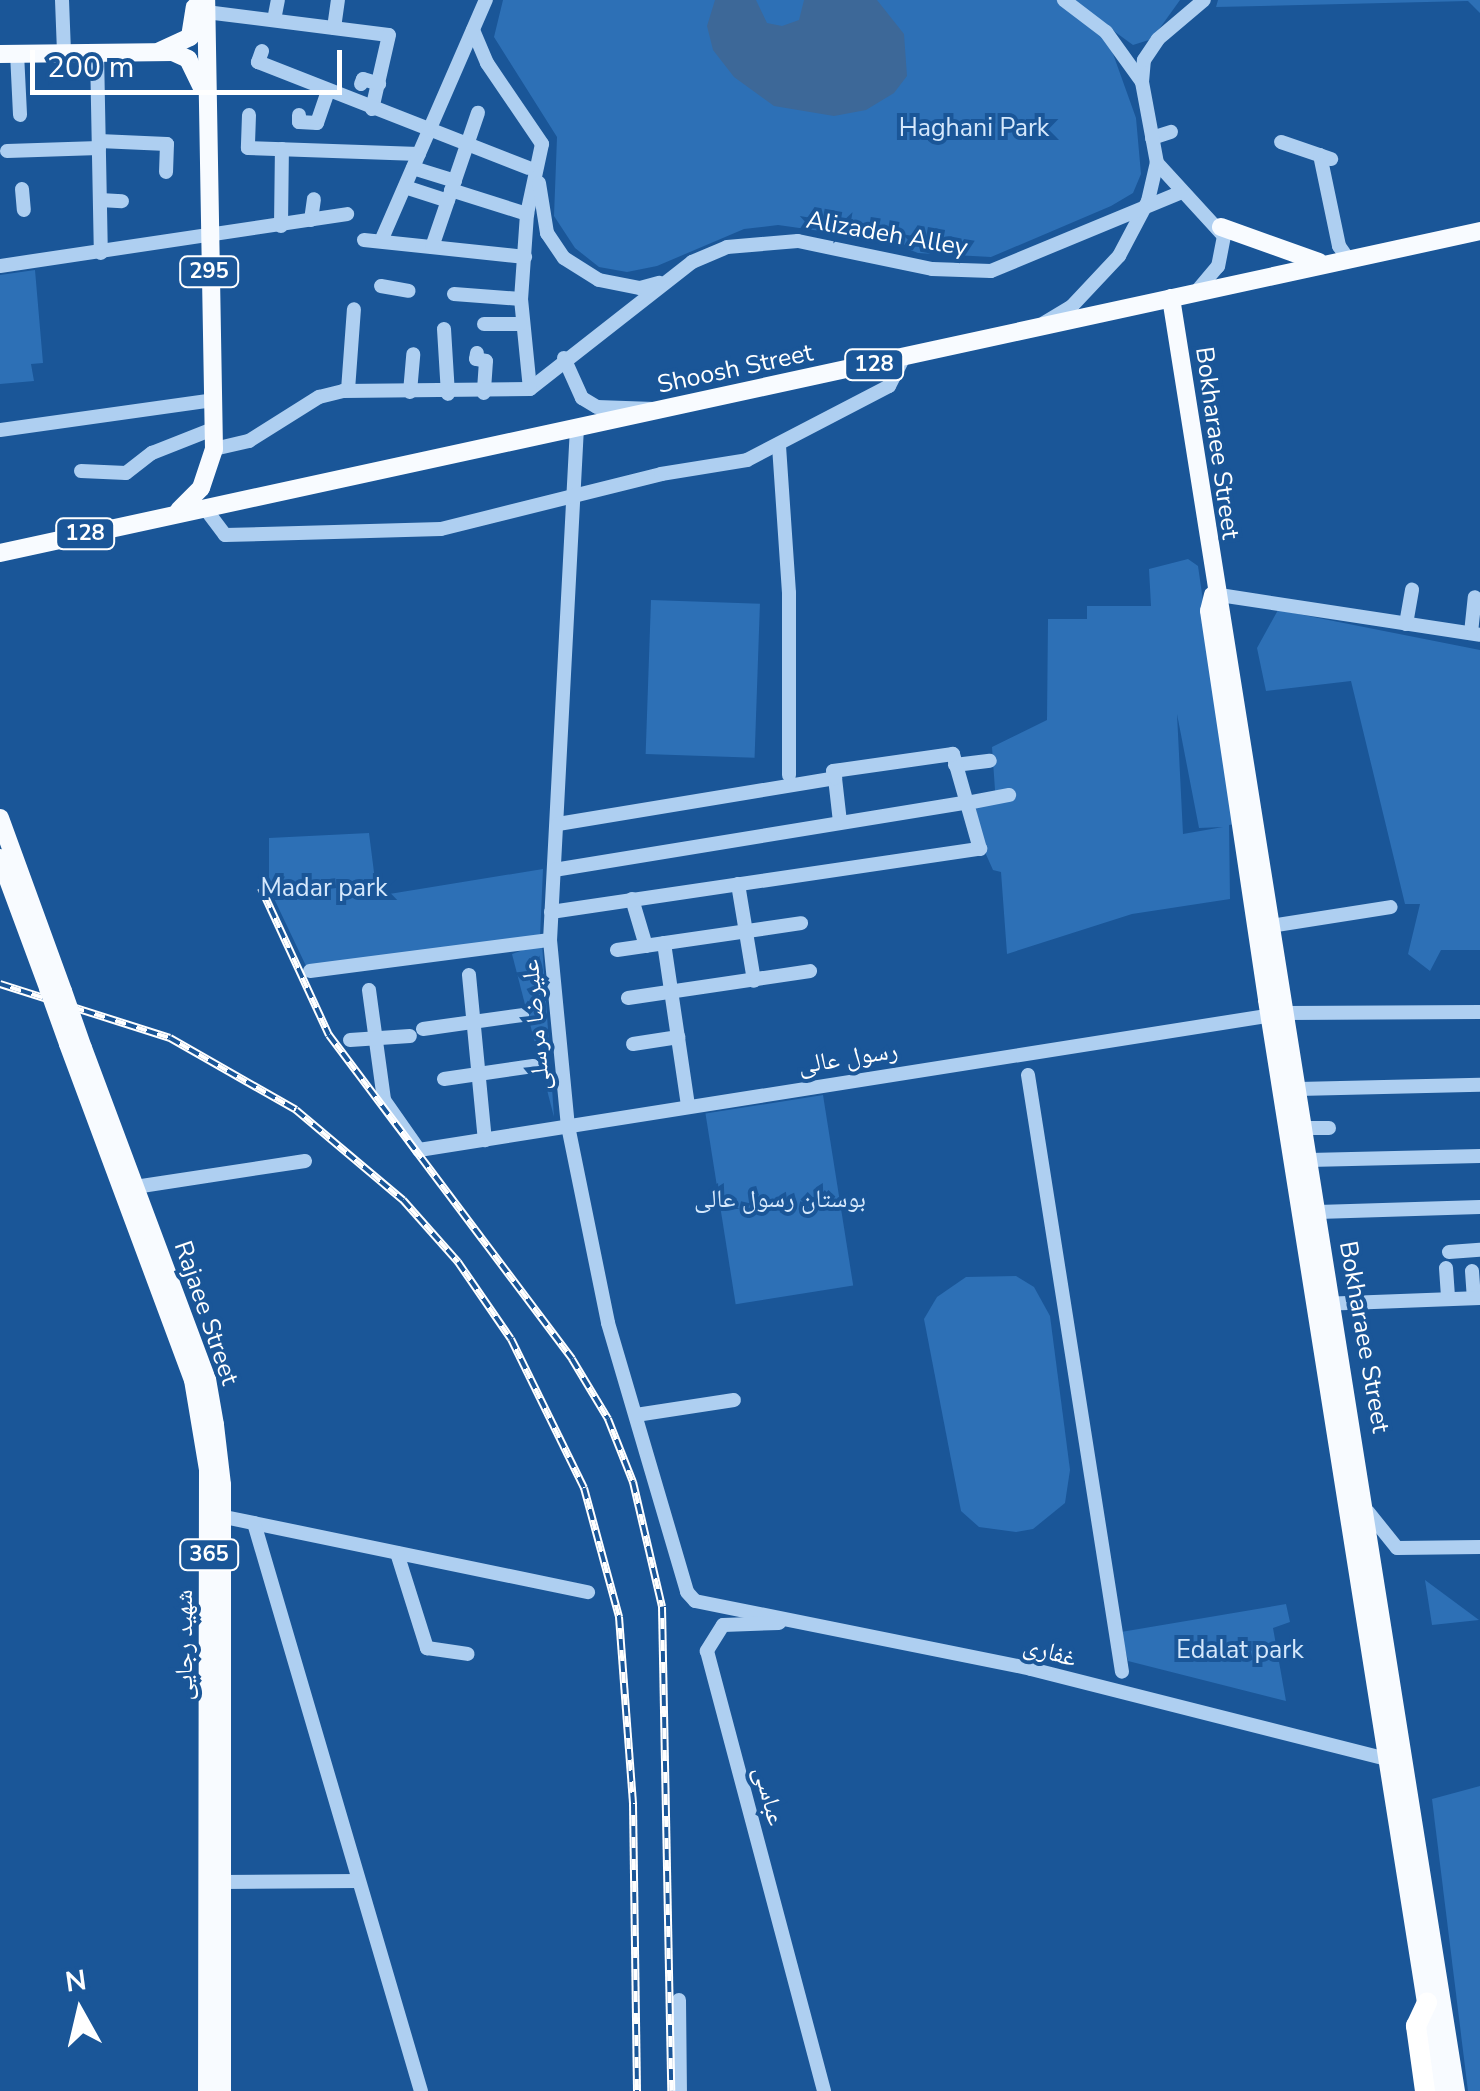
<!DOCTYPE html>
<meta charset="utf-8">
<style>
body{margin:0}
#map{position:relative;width:1480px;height:2091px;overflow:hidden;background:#1a5698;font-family:"Nunito Sans","Noto Naskh Arabic",sans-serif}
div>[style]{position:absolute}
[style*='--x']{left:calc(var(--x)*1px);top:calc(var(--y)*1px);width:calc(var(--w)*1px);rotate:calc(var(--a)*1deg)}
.green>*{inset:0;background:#2d70b6;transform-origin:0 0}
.water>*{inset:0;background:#3d6898}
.minor>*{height:14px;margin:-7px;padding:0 7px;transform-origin:7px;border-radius:7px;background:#aecff1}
.major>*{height:18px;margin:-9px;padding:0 9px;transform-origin:9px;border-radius:9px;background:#f8fbff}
.highway>*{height:20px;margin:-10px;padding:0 10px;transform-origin:10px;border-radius:10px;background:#fff}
.rail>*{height:8px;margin-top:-4px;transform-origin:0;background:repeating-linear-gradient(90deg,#1a5698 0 11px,#fff 0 22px);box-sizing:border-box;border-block:2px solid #fff}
.major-bridge>*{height:18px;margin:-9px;padding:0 9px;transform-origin:9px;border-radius:9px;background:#f8fbff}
span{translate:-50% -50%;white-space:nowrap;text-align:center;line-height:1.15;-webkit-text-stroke:8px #1a5698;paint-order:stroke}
.shield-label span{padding:2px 8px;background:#1a5698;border:2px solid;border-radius:8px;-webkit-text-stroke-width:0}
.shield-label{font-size:22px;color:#fff;font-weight:700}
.park-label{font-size:25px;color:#d5e8fc}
.street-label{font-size:25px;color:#fff}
.north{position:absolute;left:30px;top:1961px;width:100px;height:100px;-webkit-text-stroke:8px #1a5698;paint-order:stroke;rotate:352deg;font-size:28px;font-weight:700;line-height:40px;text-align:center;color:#fff}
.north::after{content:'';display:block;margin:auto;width:35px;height:45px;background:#fff;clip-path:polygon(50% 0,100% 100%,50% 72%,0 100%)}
.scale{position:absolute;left:30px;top:50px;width:312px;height:45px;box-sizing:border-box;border:5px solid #fff;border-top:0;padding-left:12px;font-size:30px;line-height:35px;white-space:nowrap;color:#fff;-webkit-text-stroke:8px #1a5698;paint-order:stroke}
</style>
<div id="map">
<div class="green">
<div style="clip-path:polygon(503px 0,1057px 0,1094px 26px,1112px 51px,1136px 118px,1141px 174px,1133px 193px,1111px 206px,991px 257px,918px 253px,885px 240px,778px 225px,744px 229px,657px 266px,627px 272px,599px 267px,575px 248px,554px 216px,557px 137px,494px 37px)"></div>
<div style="clip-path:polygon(1071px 0,1180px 0,1152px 39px,1133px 45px)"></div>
<div style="clip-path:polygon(1218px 0,1480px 0,1480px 13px,1468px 1px,1216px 7px)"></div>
<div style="clip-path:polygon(35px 270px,43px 363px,31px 364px,34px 381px,0 384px,0 275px)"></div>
<div style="clip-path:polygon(evenodd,1188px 559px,1198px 566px,1235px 824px,1229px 825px,1230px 899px,1132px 914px,1007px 954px,1001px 872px,993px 870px,984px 850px,975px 805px,996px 804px,992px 747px,1047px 720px,1048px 619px,1087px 619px,1087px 606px,1151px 606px,1149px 569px,1188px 559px,1177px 714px,1199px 828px,1223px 827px,1183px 834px,1177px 714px)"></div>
<div style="left:651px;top:600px;width:109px;height:154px;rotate:2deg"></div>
<div style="clip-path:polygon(1278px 610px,1480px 650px,1480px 950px,1441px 950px,1430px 971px,1408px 954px,1420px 904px,1405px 904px,1351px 681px,1266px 691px,1257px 648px)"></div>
<div style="clip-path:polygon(369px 833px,377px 896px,543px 869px,540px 937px,307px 968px,269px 888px,269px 838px)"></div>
<div style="clip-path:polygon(542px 943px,554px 1117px,512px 954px)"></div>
<div style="left:823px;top:1095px;width:193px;height:119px;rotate:81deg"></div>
<div style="clip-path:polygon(1016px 1276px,1034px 1287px,1050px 1316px,1070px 1470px,1065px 1503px,1033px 1529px,1016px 1532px,979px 1527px,961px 1511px,924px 1319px,937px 1297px,966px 1277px)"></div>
<div style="clip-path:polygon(1425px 1580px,1479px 1620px,1432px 1625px)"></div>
<div style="clip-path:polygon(1286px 1604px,1290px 1622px,1273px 1628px,1286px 1701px,1128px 1661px,1121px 1632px)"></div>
<div style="clip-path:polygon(1480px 1786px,1480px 2091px,1468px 2091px,1432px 1799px)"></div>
</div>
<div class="water">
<div style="clip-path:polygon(715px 0,756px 0,767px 23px,782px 26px,799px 20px,804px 0,877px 0,904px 34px,907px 76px,894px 93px,866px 110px,834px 116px,774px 106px,734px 77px,713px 50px,707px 26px)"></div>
</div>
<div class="minor">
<div style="--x:62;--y:0;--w:53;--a:87.8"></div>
<div style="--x:206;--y:12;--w:184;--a:7.2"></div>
<div style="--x:389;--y:35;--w:76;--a:102.9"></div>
<div style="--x:274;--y:20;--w:20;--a:-79"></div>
<div style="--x:334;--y:28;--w:28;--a:-82"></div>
<div style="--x:473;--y:30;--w:36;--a:67"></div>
<div style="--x:487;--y:63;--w:98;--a:55.8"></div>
<div style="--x:542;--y:144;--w:72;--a:102.1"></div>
<div style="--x:527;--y:214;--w:85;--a:94"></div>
<div style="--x:521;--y:299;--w:90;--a:84.3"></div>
<div style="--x:262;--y:51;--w:12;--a:110"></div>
<div style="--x:258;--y:62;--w:290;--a:21.4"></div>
<div style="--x:97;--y:52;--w:201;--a:88.9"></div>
<div style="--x:17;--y:53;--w:62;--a:87.2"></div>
<div style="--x:1142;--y:82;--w:22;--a:-85"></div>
<div style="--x:1144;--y:60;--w:25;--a:-56"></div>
<div style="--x:1158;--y:39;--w:60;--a:-40.3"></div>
<div style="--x:361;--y:84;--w:5;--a:-68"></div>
<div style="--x:363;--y:79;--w:17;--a:17"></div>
<div style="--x:249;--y:115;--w:33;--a:92"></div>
<div style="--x:248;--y:148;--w:171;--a:2"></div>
<div style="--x:299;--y:115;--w:7;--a:90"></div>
<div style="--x:299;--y:122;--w:18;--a:3"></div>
<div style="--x:317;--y:123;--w:34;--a:-71"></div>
<div style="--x:1152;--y:138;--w:20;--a:-18"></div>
<div style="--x:99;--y:141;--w:68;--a:2.5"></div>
<div style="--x:167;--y:144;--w:28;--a:92"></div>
<div style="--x:1281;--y:142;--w:53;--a:18.8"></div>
<div style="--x:7;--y:151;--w:92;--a:-1.9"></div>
<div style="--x:1320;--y:155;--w:93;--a:78.2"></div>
<div style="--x:1339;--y:246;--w:16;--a:55"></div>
<div style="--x:1157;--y:163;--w:99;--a:47.5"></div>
<div style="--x:1224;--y:236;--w:31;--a:101"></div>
<div style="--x:1218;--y:266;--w:35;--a:130"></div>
<div style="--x:413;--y:168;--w:44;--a:17.2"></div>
<div style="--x:539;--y:183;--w:51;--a:80.9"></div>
<div style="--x:547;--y:233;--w:30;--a:56"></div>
<div style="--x:564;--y:258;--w:41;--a:32.2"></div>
<div style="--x:599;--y:280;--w:42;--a:11"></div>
<div style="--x:640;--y:288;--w:20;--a:-15"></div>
<div style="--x:405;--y:187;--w:45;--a:18"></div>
<div style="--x:22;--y:189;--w:21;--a:85"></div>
<div style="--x:451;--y:190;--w:80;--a:17.5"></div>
<div style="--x:100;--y:200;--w:22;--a:3"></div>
<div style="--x:311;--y:220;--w:21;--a:-82"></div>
<div style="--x:281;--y:226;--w:77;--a:-89.3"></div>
<div style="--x:364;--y:240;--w:162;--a:6"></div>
<div style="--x:381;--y:241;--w:263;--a:-66.5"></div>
<div style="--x:432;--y:247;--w:142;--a:-71.1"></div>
<div style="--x:0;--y:266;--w:351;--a:-8.5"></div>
<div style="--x:381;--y:286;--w:28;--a:10"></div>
<div style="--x:454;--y:294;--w:67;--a:4.3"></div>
<div style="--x:1044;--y:323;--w:33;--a:-31"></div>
<div style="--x:1072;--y:306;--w:69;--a:-46.8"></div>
<div style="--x:1119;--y:256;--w:62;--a:-62.2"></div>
<div style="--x:1148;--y:201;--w:39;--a:-77"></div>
<div style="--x:1157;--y:163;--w:82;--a:-100.5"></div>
<div style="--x:1142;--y:82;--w:62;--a:-125.8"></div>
<div style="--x:1106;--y:32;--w:53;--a:-142.7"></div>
<div style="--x:484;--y:324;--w:36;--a:0"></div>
<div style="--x:444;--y:329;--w:65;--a:86.5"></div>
<div style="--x:477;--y:353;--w:6;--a:99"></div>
<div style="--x:476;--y:359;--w:10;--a:11"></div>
<div style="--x:486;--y:361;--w:32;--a:94"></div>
<div style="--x:564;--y:358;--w:44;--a:65.8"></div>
<div style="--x:582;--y:398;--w:17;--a:31"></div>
<div style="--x:597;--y:407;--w:57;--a:2"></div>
<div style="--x:530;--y:389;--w:206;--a:-38.1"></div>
<div style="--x:692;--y:262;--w:38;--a:-23"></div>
<div style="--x:727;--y:247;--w:71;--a:-4.8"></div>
<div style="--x:798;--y:241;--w:137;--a:11.8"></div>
<div style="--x:932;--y:269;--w:59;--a:1.9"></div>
<div style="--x:991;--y:271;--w:204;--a:-22.5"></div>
<div style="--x:348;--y:390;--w:81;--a:-85.8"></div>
<div style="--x:410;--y:392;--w:38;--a:-85"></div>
<div style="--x:577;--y:427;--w:514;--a:93.01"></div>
<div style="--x:550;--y:940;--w:187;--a:84.5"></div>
<div style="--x:568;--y:1126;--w:201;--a:78.5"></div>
<div style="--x:608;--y:1323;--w:280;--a:73.6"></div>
<div style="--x:687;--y:1592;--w:12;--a:48"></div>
<div style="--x:695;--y:1601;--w:343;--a:11.4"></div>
<div style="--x:1031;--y:1669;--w:371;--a:14.2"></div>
<div style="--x:0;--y:430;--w:215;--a:-8"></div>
<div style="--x:779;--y:446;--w:147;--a:86.1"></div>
<div style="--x:789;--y:593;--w:182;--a:90"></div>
<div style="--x:214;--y:449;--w:36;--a:-13"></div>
<div style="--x:249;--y:441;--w:83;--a:-32.2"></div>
<div style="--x:319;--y:397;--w:25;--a:-14"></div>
<div style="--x:343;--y:391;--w:187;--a:-0.6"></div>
<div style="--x:81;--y:471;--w:45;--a:2.5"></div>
<div style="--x:126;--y:473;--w:33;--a:-38"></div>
<div style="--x:152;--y:453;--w:66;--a:-21.5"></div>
<div style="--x:204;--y:507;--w:35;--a:53"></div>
<div style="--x:225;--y:535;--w:216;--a:-1.6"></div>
<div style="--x:441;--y:529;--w:227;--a:-14"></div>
<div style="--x:661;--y:474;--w:87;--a:-9.2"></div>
<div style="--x:747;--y:460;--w:160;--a:-27.5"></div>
<div style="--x:889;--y:386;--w:30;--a:-63"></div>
<div style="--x:1213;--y:594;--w:270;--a:8.7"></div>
<div style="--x:1406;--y:624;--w:35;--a:-80"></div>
<div style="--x:1471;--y:633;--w:36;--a:-84"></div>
<div style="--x:955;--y:765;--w:35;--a:-7"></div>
<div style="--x:835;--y:778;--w:44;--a:83.5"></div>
<div style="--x:967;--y:803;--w:43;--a:-10.8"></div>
<div style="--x:558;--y:824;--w:281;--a:-9.4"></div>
<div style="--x:554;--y:870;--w:413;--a:-9.3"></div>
<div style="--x:738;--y:884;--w:98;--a:80.6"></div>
<div style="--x:632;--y:899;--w:49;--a:73.4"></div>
<div style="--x:551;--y:912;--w:434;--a:-8.4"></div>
<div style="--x:980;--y:849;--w:99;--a:-105.9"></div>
<div style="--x:953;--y:754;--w:121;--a:171.9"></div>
<div style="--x:833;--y:771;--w:7;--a:74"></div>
<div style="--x:1270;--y:926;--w:122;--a:-8.9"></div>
<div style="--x:664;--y:943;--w:165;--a:81.6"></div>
<div style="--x:617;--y:950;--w:186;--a:-8.3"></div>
<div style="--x:310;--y:971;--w:242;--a:-7.4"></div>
<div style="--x:469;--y:975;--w:166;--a:84.5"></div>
<div style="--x:369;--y:990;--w:111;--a:82.2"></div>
<div style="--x:384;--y:1100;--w:61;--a:55"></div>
<div style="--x:419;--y:1150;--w:877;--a:-8.99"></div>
<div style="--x:1285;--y:1013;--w:195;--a:-0.3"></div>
<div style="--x:628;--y:998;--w:184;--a:-8.4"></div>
<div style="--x:423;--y:1029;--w:100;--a:-8"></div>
<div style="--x:350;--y:1040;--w:60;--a:-3.8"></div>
<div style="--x:633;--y:1044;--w:46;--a:-8.8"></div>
<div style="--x:1028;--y:1075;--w:604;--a:81.05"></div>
<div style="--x:444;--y:1079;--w:90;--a:-8.3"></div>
<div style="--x:1298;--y:1089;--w:182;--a:-1.3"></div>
<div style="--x:1304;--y:1128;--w:25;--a:0"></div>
<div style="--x:1309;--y:1160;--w:171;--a:-1.3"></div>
<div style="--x:135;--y:1187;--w:172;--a:-8.7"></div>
<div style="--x:1318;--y:1212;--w:162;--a:-1.8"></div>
<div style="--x:1449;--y:1252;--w:31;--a:-4"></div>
<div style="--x:1446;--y:1268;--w:31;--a:86"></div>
<div style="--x:1472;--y:1271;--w:27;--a:86"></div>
<div style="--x:1321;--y:1304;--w:159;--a:-2.2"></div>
<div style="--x:636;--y:1415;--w:99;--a:-8.7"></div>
<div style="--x:1368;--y:1512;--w:46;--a:51.1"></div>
<div style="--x:1397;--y:1548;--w:83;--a:-0.7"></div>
<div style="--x:215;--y:1515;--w:381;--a:11.7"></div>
<div style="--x:254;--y:1523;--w:592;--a:73.62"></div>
<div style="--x:397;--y:1553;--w:100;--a:72.5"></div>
<div style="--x:427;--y:1648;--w:41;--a:8.3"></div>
<div style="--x:779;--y:1623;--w:56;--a:178"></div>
<div style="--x:723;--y:1625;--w:31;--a:122"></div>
<div style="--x:707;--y:1651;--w:455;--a:75.1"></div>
<div style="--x:222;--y:1882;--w:136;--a:-0.4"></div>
<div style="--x:679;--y:2000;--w:91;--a:89.4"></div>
</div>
<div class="major">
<div style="--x:160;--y:51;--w:33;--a:-25"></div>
<div style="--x:190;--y:37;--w:30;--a:-81"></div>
<div style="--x:0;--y:54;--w:173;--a:-0.7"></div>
<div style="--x:173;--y:52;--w:17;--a:25"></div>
<div style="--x:188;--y:59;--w:30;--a:64"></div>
<div style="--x:1221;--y:227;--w:104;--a:19.7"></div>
<div style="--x:1171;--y:298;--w:1816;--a:80.97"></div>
<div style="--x:179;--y:510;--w:31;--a:-45"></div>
<div style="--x:201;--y:488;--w:41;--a:-71.6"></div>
<div style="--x:214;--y:449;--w:449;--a:-91"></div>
<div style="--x:0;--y:553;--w:1515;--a:-12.27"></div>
<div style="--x:1213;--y:595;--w:16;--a:104"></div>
<div style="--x:1209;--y:611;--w:393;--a:81.5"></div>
<div style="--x:1267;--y:1000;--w:1105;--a:80.99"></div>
<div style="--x:0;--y:818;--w:184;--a:70"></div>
<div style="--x:0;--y:858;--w:139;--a:69.7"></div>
<div style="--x:68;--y:1044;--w:358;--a:69.6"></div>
<div style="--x:193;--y:1380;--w:91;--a:80.5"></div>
<div style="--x:208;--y:1470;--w:621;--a:90.09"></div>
<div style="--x:83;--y:1048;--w:353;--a:69.5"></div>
<div style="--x:207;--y:1379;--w:47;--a:80.1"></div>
<div style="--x:215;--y:1425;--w:60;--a:83.3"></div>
<div style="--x:222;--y:1485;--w:606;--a:90"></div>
</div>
<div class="highway">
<div style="--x:1425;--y:2091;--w:66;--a:-97.9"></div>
<div style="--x:1416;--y:2026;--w:26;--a:-65"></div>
</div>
<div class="rail">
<div style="--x:261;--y:888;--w:162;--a:65.2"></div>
<div style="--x:329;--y:1035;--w:405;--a:53.1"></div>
<div style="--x:572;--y:1359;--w:70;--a:59"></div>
<div style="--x:608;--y:1419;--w:68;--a:68.4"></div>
<div style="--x:633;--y:1482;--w:128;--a:76.9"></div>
<div style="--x:662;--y:1607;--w:484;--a:88.9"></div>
<div style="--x:0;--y:984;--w:178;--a:17.6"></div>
<div style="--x:170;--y:1038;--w:145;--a:29.7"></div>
<div style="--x:296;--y:1110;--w:140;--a:40.1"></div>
<div style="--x:403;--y:1200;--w:83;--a:48.4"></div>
<div style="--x:458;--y:1262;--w:93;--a:55.5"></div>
<div style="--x:511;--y:1339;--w:166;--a:63.9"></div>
<div style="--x:584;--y:1488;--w:134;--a:74.8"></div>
<div style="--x:619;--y:1617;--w:188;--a:85.7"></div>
<div style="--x:633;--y:1804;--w:287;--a:89.2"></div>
</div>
<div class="major-bridge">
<div style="--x:48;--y:988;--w:59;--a:70.3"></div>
<div style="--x:63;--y:991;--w:60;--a:70.7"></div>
</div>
<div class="shield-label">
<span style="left:209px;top:272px">295</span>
<span style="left:874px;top:365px">128</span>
<span style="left:85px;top:534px">128</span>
<span style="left:209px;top:1555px">365</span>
</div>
<div class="park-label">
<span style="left:974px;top:128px">Haghani Park</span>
<span style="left:324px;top:888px">Madar park</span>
<span style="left:780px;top:1199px">بوستان رسول عالی</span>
<span style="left:1240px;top:1650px">Edalat park</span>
</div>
<div class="street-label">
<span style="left:887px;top:234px;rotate:10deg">Alizadeh Alley</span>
<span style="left:735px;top:369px;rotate:-12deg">Shoosh Street</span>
<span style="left:1217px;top:443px;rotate:82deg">Bokharaee Street</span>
<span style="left:536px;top:1025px;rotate:-95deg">علیرضا مرسلی</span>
<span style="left:848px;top:1058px;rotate:-9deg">رسول عالی</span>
<span style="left:206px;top:1313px;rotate:71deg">Rajaee Street</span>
<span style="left:1364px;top:1337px;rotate:80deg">Bokharaee Street</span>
<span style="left:184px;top:1645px;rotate:-90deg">شهید رجایی</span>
<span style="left:1050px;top:1652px;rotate:16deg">غفاری</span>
<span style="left:769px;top:1796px;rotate:75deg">عباسی</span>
</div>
<div class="north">N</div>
<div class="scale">200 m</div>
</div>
